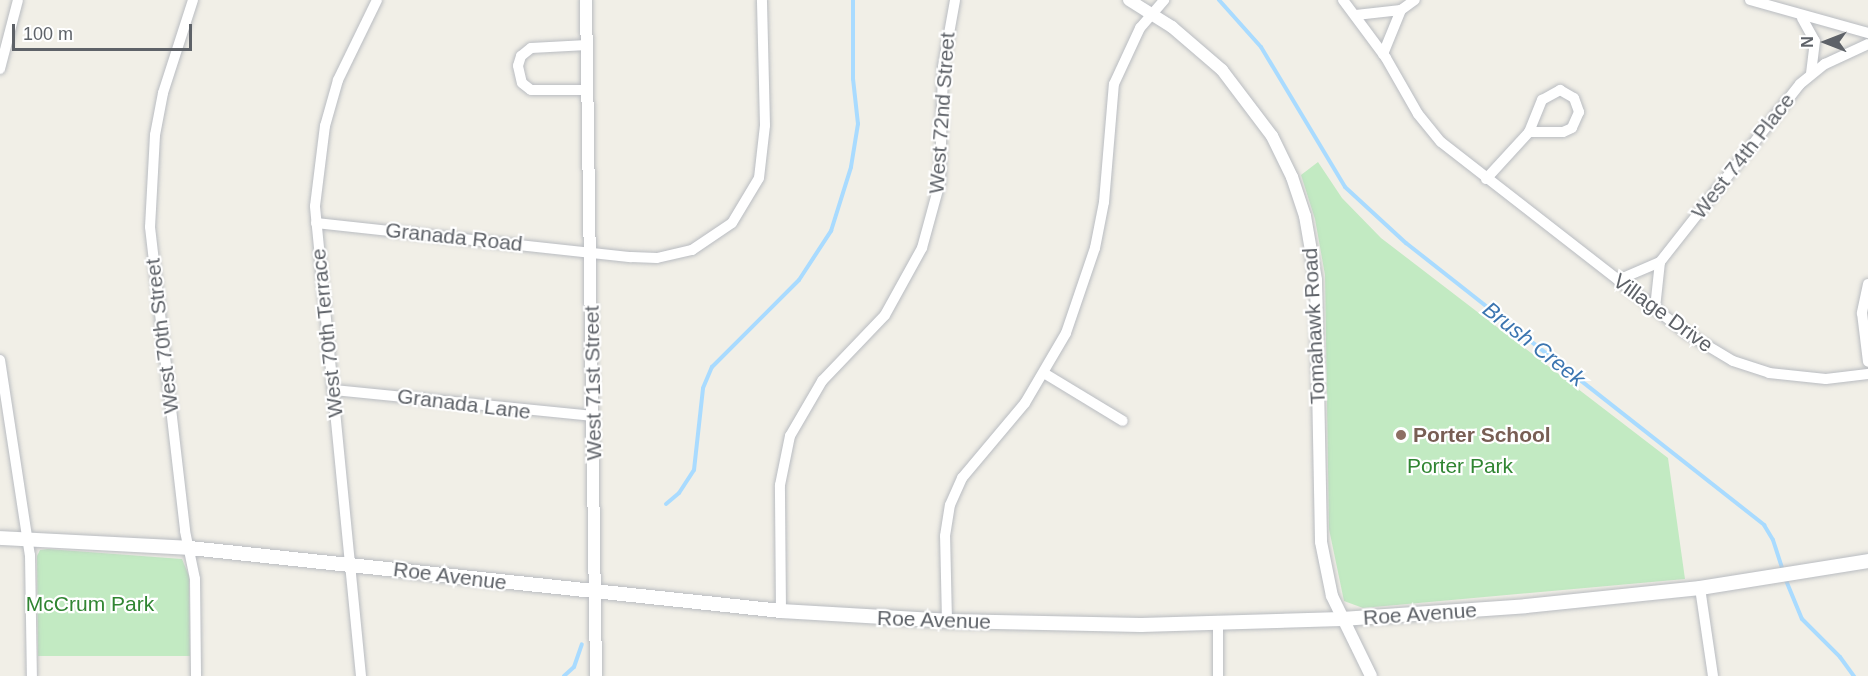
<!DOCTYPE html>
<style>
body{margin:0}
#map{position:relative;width:1868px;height:676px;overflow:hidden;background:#f1efe7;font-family:Arial,sans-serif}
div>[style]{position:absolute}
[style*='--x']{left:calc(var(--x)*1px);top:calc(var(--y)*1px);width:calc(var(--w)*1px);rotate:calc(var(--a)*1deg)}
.green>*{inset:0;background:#c2eac2}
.stream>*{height:4px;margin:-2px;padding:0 2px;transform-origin:2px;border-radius:2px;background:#a9dbff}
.roads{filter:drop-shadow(0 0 2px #b9bcc1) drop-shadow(0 0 2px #b9bcc1)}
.minor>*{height:10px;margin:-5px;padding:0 5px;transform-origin:5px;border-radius:5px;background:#fff}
.tertiary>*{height:12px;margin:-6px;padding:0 6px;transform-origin:6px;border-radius:6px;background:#fff}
.secondary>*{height:14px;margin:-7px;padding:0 7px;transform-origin:7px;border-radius:7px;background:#fff}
.dots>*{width:16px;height:16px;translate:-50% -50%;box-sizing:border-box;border:3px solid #fff;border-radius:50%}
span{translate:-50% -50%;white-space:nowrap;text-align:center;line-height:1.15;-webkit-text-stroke:4.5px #fff;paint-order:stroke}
.street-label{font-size:21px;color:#5e6268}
.education-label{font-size:21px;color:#785e54;font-weight:700}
.left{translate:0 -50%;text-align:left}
.park-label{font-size:21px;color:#308532}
.water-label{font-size:22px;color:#3b75b0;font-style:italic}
.north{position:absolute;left:1796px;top:12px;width:60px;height:60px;-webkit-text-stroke:4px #fff;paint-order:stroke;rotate:270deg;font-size:16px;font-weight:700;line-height:24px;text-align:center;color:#5e6268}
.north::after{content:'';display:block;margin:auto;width:21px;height:27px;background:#5e6268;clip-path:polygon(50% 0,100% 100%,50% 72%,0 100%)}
.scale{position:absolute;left:12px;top:24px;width:180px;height:27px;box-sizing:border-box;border:3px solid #5e6268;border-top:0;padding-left:8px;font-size:18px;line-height:21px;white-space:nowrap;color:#5e6268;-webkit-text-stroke:4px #fff;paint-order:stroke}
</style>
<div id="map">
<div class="green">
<div style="clip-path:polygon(1318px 162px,1342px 198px,1381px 238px,1668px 458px,1685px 579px,1363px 608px,1344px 601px,1329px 529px,1325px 275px,1315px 219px,1301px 175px)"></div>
<div style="clip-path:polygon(48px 549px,182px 559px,189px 576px,190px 656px,38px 656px,37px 556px,40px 550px)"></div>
</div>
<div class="stream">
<div style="--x:1219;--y:0;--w:63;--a:48.2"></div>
<div style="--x:1261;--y:47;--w:163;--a:59"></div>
<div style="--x:1345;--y:187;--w:83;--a:42.6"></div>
<div style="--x:1406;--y:243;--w:456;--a:38.2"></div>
<div style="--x:1764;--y:525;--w:17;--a:59"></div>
<div style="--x:1773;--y:540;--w:33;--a:72"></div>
<div style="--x:666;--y:504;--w:17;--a:-40"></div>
<div style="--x:679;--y:493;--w:27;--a:-57"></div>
<div style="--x:694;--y:470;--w:82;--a:-83.7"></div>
<div style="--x:703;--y:388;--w:23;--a:-67"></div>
<div style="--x:712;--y:367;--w:123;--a:-45"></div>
<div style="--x:799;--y:280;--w:59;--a:-56.9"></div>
<div style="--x:831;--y:231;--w:67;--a:-72.6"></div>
<div style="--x:851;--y:167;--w:44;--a:-80.8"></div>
<div style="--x:858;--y:124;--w:45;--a:-96.3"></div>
<div style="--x:853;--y:79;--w:79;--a:-90"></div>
<div style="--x:1785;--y:578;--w:44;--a:67.5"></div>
<div style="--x:1802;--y:619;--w:54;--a:45"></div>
<div style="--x:1840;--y:657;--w:24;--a:54"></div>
<div style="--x:564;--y:676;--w:13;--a:-42"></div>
<div style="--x:574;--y:667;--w:24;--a:-71"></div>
</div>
<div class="roads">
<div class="minor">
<div style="--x:193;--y:0;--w:98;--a:107.9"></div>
<div style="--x:163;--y:93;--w:43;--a:100.8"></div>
<div style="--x:155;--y:135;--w:92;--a:93.1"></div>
<div style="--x:150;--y:227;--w:306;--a:83.4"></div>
<div style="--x:185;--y:531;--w:49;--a:78.2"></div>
<div style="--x:195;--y:579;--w:97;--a:89.4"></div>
<div style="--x:1343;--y:0;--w:72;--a:53.4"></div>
<div style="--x:1386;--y:58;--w:64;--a:60.3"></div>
<div style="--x:1418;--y:114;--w:36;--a:51"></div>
<div style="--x:1441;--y:142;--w:313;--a:37.9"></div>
<div style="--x:1688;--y:334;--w:52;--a:31"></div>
<div style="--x:1733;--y:361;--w:38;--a:18"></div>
<div style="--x:1769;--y:373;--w:57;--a:6"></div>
<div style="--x:1826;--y:379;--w:42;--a:-6.8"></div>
<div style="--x:1750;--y:0;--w:123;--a:15.6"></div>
<div style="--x:1356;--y:15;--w:45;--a:-6.3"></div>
<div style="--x:1401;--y:10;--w:17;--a:-36"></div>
<div style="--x:1802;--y:18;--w:26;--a:61"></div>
<div style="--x:1815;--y:41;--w:33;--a:97"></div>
<div style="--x:587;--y:45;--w:56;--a:176.9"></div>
<div style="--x:531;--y:48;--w:13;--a:141"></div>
<div style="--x:521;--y:56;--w:10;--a:107"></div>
<div style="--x:518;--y:66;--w:17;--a:77"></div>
<div style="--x:522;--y:83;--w:11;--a:38"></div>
<div style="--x:531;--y:90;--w:57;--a:0"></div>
<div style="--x:1383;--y:54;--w:48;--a:-67.8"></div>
<div style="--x:0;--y:69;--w:71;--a:-75.4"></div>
<div style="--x:1486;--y:179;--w:64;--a:-47.5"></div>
<div style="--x:1529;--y:132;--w:35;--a:-68"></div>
<div style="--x:1542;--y:100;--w:21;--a:-29"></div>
<div style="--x:1560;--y:90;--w:16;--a:30"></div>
<div style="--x:1574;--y:98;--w:15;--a:70"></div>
<div style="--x:1579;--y:112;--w:17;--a:114"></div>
<div style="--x:1572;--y:128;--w:10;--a:156"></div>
<div style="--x:1563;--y:132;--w:34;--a:180"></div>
<div style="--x:316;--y:223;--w:317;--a:6.2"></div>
<div style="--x:631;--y:257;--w:26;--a:2"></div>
<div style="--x:657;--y:258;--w:36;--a:-13"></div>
<div style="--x:692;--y:250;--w:48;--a:-34"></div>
<div style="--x:732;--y:223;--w:52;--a:-59"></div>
<div style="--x:759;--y:178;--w:53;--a:-83.5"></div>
<div style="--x:765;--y:125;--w:125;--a:-91.4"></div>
<div style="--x:1618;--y:280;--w:46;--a:-23.2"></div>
<div style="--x:1660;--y:262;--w:226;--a:-51.8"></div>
<div style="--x:1800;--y:84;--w:32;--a:-39"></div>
<div style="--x:1825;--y:64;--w:47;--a:-24.9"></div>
<div style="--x:1868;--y:284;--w:30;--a:102"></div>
<div style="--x:1862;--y:313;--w:49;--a:83"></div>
<div style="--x:1655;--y:308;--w:46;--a:-83.8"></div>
<div style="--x:0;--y:360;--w:197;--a:81.3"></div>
<div style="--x:30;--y:555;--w:121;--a:89.1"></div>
<div style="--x:1044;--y:373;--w:92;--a:31.3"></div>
<div style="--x:334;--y:390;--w:261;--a:5.7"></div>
<div style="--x:1700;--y:588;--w:89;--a:81.6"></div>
<div style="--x:781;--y:611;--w:126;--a:-90.5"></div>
<div style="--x:780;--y:485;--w:50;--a:-78.5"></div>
<div style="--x:790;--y:436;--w:64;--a:-59.8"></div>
<div style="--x:822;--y:381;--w:91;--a:-46.3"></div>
<div style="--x:885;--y:315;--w:77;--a:-61.1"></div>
<div style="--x:922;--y:248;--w:68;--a:-74.7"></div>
<div style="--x:940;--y:182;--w:115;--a:-88.5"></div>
<div style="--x:943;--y:67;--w:68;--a:-79.8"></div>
<div style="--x:947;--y:621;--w:85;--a:-91.3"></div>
<div style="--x:945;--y:536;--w:31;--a:-81"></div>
<div style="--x:950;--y:505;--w:30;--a:-66"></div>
<div style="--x:962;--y:478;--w:98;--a:-50"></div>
<div style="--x:1025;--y:403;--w:81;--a:-59.6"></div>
<div style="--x:1066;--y:333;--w:90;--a:-71.2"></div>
<div style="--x:1095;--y:248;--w:47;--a:-78.9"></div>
<div style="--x:1104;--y:202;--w:118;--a:-85.2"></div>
<div style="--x:1114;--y:84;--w:62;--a:-65.1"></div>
<div style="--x:1140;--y:28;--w:37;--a:-49"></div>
<div style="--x:361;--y:676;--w:472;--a:-95.6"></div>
<div style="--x:315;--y:206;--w:81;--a:-82.9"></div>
<div style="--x:325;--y:126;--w:48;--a:-74.2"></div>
<div style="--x:338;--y:80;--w:89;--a:-64"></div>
<div style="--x:1218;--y:676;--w:52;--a:-90"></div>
</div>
<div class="tertiary">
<div style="--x:586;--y:0;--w:676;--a:89.15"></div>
<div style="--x:1129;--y:0;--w:51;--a:32.1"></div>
<div style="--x:1172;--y:27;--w:66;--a:40.7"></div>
<div style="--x:1222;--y:70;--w:83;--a:52.9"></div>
<div style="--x:1272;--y:136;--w:46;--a:64"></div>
<div style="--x:1292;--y:177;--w:41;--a:71.6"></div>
<div style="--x:1305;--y:216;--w:65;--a:80.2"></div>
<div style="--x:1316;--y:280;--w:262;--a:88.9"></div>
<div style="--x:1321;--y:542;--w:55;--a:78.5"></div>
<div style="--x:1332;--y:596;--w:89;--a:64"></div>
</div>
<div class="secondary">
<div style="--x:0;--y:538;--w:190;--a:3"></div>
<div style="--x:190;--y:548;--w:594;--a:6.08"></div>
<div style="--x:781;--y:611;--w:166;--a:3.4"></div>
<div style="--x:947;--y:621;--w:194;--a:1.2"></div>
<div style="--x:1141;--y:625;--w:201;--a:-1.7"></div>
<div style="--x:1342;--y:619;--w:184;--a:-4"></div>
<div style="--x:1526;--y:606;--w:175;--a:-5.9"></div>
<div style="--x:1700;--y:588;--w:170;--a:-9.1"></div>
</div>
</div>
<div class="dots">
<div style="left:1401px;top:435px;background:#8d6e63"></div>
</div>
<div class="street-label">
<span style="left:942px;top:113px;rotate:-86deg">West 72nd Street</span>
<span style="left:1743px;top:156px;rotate:-52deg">West 74th Place</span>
<span style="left:454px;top:237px;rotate:6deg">Granada Road</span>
<span style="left:1663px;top:313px;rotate:36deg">Village Drive</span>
<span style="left:1314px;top:326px;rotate:-93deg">Tomahawk Road</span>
<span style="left:327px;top:333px;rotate:-96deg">West 70th Terrace</span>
<span style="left:162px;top:336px;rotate:-97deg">West 70th Street</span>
<span style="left:593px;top:383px;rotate:-91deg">West 71st Street</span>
<span style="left:464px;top:404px;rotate:7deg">Granada Lane</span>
<span style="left:450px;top:576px;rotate:7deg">Roe Avenue</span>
<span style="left:1420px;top:614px;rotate:-4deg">Roe Avenue</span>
<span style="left:934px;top:620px;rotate:2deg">Roe Avenue</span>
</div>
<div class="education-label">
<span class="left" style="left:1413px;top:435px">Porter School</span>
</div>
<div class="park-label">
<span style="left:1460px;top:466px">Porter Park</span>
<span style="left:90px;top:604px">McCrum Park</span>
</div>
<div class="water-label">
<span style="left:1534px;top:344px;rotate:38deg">Brush Creek</span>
</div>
<div class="north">N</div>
<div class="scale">100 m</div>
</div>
